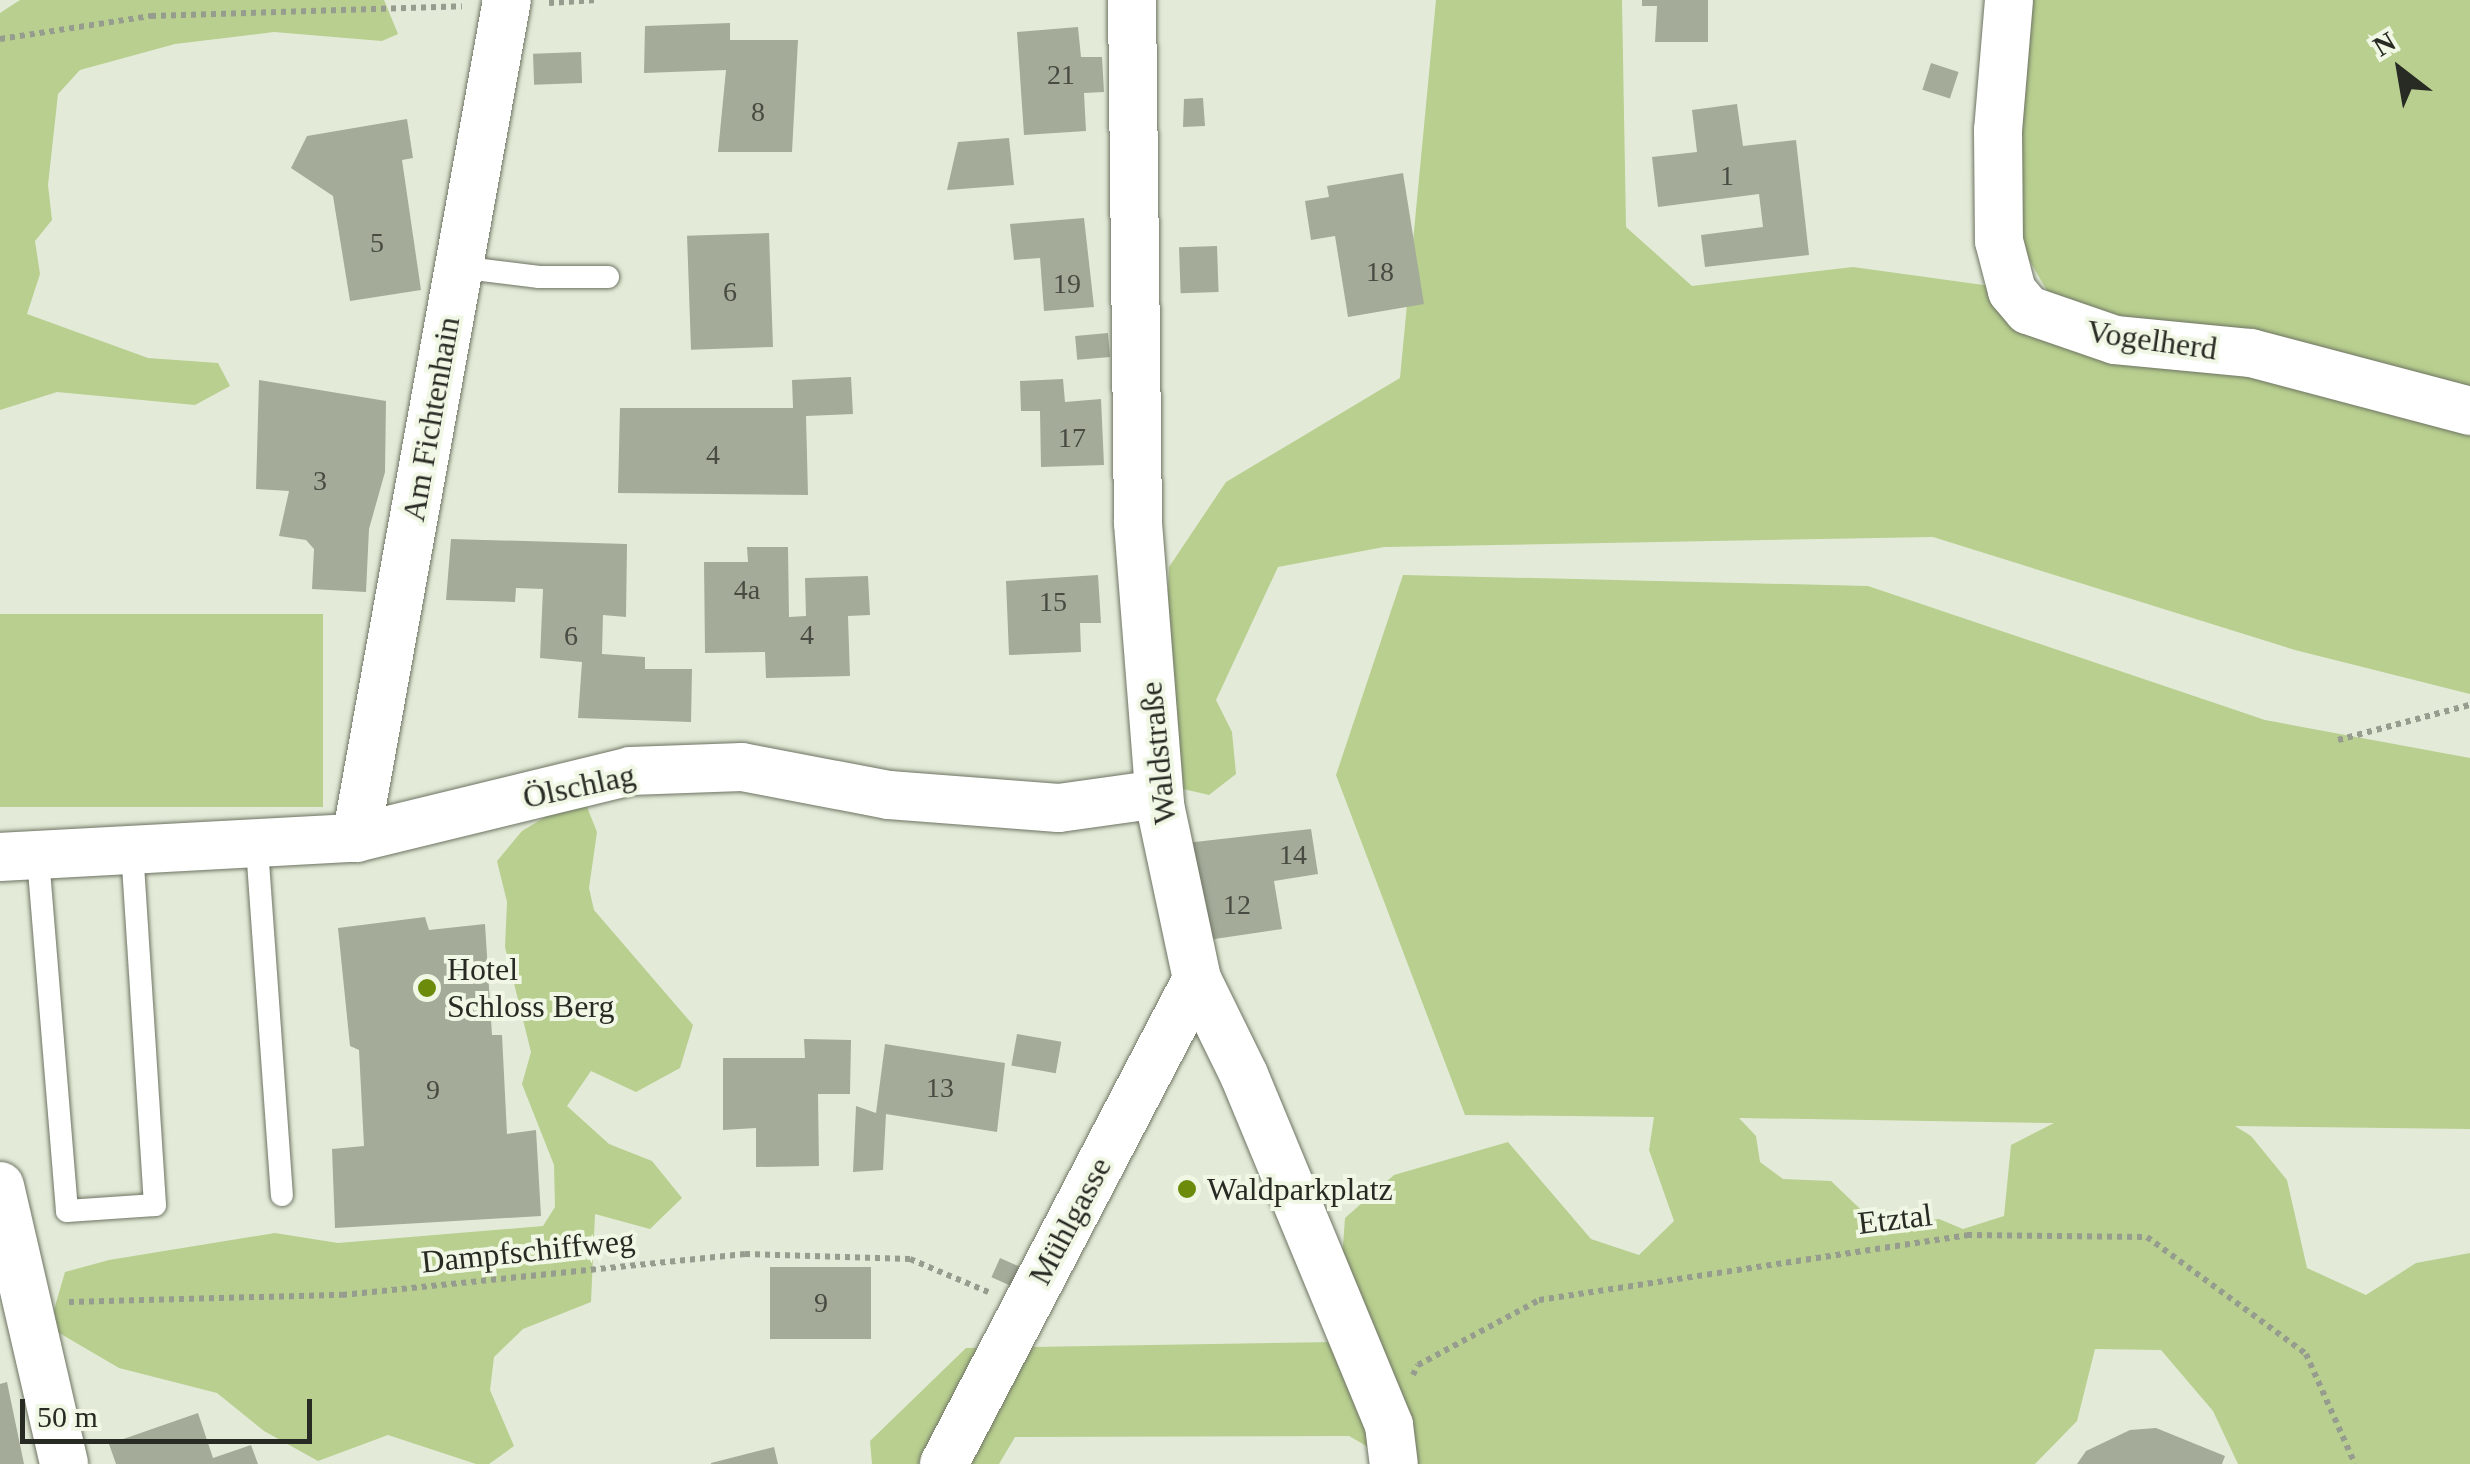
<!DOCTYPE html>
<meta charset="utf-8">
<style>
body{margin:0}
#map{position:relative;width:2470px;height:1464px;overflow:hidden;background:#e3ebd8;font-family:"Times New Roman",serif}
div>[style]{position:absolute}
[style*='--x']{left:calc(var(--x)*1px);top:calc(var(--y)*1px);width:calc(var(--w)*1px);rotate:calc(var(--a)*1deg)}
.green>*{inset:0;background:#b8cf8f;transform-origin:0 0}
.building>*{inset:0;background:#a4ab99;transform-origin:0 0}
.path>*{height:6px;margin-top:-3px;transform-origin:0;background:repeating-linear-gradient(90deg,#969c8e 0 5px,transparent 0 10px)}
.roads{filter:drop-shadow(0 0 2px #6e7463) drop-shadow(0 0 2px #6e7463)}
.lane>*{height:22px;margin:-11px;padding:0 11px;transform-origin:11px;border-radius:11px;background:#fff}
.street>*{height:48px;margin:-24px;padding:0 24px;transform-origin:24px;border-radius:24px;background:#fff}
.dots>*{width:28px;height:28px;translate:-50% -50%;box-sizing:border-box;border:5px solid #f0f8e5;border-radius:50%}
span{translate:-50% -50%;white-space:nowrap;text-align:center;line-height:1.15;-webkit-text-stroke:8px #f0f8e5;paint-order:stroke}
.number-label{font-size:28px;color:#474b41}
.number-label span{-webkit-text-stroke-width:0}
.street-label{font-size:32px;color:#282b24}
.poi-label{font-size:32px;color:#282b24}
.left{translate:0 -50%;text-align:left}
.north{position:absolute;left:2350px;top:20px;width:100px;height:100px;-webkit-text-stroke:8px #f0f8e5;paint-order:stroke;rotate:329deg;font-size:28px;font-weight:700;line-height:40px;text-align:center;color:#282b24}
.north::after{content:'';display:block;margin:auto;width:35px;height:45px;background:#282b24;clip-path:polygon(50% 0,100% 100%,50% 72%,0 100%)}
.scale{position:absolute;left:20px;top:1399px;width:292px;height:45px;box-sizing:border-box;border:5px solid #282b24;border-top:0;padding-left:12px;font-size:30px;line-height:35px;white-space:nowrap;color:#282b24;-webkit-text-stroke:8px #f0f8e5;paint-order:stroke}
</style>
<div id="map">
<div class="green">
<div style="clip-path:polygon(20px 0,384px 0,398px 34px,382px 41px,274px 32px,175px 44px,80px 70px,58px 94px,48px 185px,52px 220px,35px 241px,40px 274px,27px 314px,148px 358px,218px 363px,230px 386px,195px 405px,57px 392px,0 410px,0 13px)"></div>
<div style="clip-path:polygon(1436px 0,1622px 0,1626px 227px,1692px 286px,1853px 267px,2049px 294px,2028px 258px,2016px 207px,2025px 0,2470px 0,2470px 694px,2295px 650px,1933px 537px,1384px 547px,1278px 567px,1216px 700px,1232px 732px,1236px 774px,1209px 795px,1179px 788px,1164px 682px,1169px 567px,1226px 482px,1400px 378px)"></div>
<div style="clip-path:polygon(evenodd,1403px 575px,1868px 586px,2265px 720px,2470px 758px,2470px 1129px,2235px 1126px,2251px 1136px,2287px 1180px,2307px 1268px,2366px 1295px,2416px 1263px,2470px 1253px,2470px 1464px,2238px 1464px,2213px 1411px,2161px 1350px,2095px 1349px,2077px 1421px,2035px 1464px,1398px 1464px,1349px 1436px,1015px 1437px,999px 1464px,872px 1464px,870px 1441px,966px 1348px,1336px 1342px,1345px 1218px,1394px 1175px,1508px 1142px,1591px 1239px,1639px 1255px,1674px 1221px,1649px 1150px,1654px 1117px,1465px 1115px,1336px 775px,1403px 575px,1739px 1118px,2053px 1123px,2054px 1123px,2011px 1145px,2004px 1216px,1963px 1229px,1939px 1219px,1879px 1227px,1831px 1181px,1783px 1179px,1760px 1162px,1756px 1136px,1739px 1118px)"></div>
<div style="left:323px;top:614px;width:193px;height:323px;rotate:90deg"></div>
<div style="clip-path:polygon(587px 807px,597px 832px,589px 888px,594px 910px,693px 1025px,680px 1068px,636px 1092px,591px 1071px,567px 1106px,609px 1144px,652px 1161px,682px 1198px,650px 1229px,595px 1214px,591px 1302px,523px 1329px,494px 1357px,490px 1390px,514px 1446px,489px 1464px,476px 1464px,388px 1435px,318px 1461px,264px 1431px,217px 1393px,119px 1368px,49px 1327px,65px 1272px,109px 1260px,275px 1233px,338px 1243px,543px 1226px,555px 1207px,554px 1165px,522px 1084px,531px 1052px,505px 947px,507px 902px,497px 861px,522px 831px,557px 810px)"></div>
</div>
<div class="building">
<div style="clip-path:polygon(1642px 0,1708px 0,1708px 42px,1655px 42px,1657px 6px,1642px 6px)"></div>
<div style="clip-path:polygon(730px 23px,730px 40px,798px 40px,792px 152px,718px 152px,726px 70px,644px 73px,645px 26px)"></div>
<div style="clip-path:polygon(1078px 27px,1081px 57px,1102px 57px,1104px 92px,1084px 93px,1086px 131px,1024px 135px,1017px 32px)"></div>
<div style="left:581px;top:52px;width:31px;height:48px;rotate:88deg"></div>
<div style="left:1931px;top:63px;width:29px;height:28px;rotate:18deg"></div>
<div style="clip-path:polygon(1203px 98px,1205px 126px,1183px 127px,1184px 99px)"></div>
<div style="clip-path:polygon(1737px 104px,1743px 146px,1796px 140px,1809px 255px,1705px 267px,1701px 235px,1763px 227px,1759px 194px,1658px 207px,1652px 157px,1697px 152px,1692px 110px)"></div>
<div style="clip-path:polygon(407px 119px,413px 158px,402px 160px,421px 290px,350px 301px,333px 196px,291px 168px,307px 136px)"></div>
<div style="clip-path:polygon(1009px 138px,1014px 185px,947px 190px,958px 142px)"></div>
<div style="clip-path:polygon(1403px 173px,1424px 304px,1348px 317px,1335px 236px,1311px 240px,1305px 201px,1329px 197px,1327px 186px)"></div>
<div style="clip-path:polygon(1084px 218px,1094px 307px,1044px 311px,1040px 258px,1014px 260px,1010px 224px)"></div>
<div style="left:769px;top:233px;width:114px;height:82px;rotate:88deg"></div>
<div style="left:1217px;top:246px;width:46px;height:38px;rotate:88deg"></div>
<div style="left:1108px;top:333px;width:24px;height:33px;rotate:85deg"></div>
<div style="clip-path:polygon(851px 377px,853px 414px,806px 416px,808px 495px,618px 493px,620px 408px,793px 408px,792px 380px)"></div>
<div style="clip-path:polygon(1063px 379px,1065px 402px,1101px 399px,1104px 465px,1041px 467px,1040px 411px,1021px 411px,1020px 381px)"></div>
<div style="clip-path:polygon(259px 380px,386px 401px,385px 472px,369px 529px,366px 592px,312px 589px,314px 549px,306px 540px,279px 536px,289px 491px,256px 489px)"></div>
<div style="clip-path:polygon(451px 539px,627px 544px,626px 617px,603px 615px,602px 654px,645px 657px,645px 669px,692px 669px,691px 722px,578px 718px,582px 662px,540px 658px,543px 589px,516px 588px,515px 602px,446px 600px)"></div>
<div style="clip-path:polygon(747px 547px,788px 547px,789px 617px,806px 616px,805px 578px,868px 576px,870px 615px,848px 616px,850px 676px,766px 678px,765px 652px,705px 653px,704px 562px,748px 562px)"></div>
<div style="clip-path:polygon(1098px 575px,1101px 623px,1080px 623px,1081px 652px,1009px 655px,1006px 581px)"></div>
<div style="clip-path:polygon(1311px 829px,1318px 874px,1274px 881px,1282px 929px,1201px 941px,1186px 843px)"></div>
<div style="clip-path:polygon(425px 917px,429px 930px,485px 924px,492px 1035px,502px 1035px,507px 1134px,536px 1130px,541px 1216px,335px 1228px,332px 1149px,364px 1146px,359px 1050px,350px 1046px,338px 928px)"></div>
<div style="left:1017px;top:1034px;width:45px;height:32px;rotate:10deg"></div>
<div style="clip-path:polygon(804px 1039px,851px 1040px,850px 1094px,818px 1094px,819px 1166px,756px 1167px,756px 1128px,723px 1130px,723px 1058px,805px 1058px)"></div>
<div style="clip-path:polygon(885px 1044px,1005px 1063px,997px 1132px,886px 1114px,883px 1170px,853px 1172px,856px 1106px,876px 1113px)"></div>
<div style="left:1000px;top:1258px;width:30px;height:21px;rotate:24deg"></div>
<div style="left:871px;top:1267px;width:72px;height:101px;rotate:90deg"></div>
<div style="clip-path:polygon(7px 1382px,24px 1464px,0 1464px,0 1384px)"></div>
<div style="clip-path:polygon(198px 1413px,213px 1458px,251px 1445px,258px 1464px,116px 1464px,109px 1444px)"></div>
<div style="clip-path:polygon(2156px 1428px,2225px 1456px,2222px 1464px,2077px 1464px,2086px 1451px,2130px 1430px)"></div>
<div style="clip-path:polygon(774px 1447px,778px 1464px,711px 1464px,711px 1463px)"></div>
</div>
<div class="path">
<div style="--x:549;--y:3;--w:48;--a:-3.6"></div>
<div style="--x:0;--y:39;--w:153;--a:-8.7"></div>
<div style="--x:151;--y:16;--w:311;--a:-1.8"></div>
<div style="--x:2338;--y:740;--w:137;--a:-14.9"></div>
<div style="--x:69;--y:1302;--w:273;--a:-1.5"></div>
<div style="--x:342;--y:1295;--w:405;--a:-5.8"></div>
<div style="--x:745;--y:1254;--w:165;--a:1.7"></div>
<div style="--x:910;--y:1259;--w:85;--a:22.9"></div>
<div style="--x:1413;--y:1375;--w:11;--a:-63"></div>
<div style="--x:1418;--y:1365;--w:137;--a:-28.2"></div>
<div style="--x:1539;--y:1300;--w:433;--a:-8.6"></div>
<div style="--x:1967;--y:1235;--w:180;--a:0.6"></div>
<div style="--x:2147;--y:1237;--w:197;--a:36.3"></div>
<div style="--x:2306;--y:1354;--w:120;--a:66"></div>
</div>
<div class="roads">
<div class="lane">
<div style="--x:458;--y:267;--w:82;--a:7"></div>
<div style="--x:539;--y:277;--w:69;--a:0"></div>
<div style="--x:257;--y:848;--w:348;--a:85.9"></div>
<div style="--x:38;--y:858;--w:354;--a:85.3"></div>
<div style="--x:67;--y:1211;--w:88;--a:-3.9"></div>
<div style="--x:155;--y:1205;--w:354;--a:-93.7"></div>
</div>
<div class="street">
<div style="--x:1132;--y:0;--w:523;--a:89.34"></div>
<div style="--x:1138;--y:523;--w:283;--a:85.5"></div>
<div style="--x:1160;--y:805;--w:178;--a:78"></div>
<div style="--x:1197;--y:979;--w:107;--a:63.9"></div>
<div style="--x:1244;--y:1075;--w:379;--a:67.5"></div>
<div style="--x:1389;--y:1425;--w:39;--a:83"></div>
<div style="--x:2009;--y:0;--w:130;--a:94.8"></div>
<div style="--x:1998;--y:130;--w:111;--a:89.5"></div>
<div style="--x:1999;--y:241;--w:52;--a:75.4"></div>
<div style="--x:2012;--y:291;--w:25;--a:50"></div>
<div style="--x:2028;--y:310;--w:92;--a:19"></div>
<div style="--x:2115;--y:340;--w:137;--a:5.5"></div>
<div style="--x:2251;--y:353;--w:227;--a:14.8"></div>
<div style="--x:356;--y:838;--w:851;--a:-79.79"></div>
<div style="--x:0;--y:857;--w:357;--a:-3.1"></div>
<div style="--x:356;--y:838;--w:282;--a:-13.7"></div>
<div style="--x:630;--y:771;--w:112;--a:-2"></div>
<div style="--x:742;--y:767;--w:150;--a:10.8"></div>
<div style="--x:889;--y:795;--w:170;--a:4.4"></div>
<div style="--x:1059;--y:808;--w:101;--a:-8"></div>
<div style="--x:0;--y:1186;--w:285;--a:77"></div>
<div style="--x:944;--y:1464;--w:547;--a:-62.45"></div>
</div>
</div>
<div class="dots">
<div style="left:427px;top:988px;background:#6c8b0b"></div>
<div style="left:1187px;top:1189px;background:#6c8b0b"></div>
</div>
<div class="number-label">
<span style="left:1061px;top:75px">21</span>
<span style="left:758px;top:112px">8</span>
<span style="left:1727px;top:176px">1</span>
<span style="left:377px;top:243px">5</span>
<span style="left:1380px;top:272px">18</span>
<span style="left:1067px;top:284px">19</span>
<span style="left:730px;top:292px">6</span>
<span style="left:1072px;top:438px">17</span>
<span style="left:713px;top:455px">4</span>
<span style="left:320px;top:481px">3</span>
<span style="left:747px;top:590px">4a</span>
<span style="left:1053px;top:602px">15</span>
<span style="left:807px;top:635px">4</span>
<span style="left:571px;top:636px">6</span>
<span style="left:1293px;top:855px">14</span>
<span style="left:1237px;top:905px">12</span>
<span style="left:940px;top:1088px">13</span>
<span style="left:433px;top:1090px">9</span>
<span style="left:821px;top:1303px">9</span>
</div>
<div class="street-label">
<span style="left:2152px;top:340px;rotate:8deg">Vogelherd</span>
<span style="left:431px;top:419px;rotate:-80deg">Am Fichtenhain</span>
<span style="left:1158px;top:753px;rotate:-96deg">Waldstraße</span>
<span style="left:579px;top:786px;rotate:-12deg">Ölschlag</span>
<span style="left:1895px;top:1219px;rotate:-7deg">Etztal</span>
<span style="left:1070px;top:1221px;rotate:-62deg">Mühlgasse</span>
<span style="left:528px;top:1251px;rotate:-6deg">Dampfschiffweg</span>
</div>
<div class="poi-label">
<span class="left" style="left:447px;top:988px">Hotel<br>Schloss Berg</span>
<span class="left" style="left:1207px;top:1189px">Waldparkplatz</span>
</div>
<div class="north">N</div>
<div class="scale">50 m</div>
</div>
